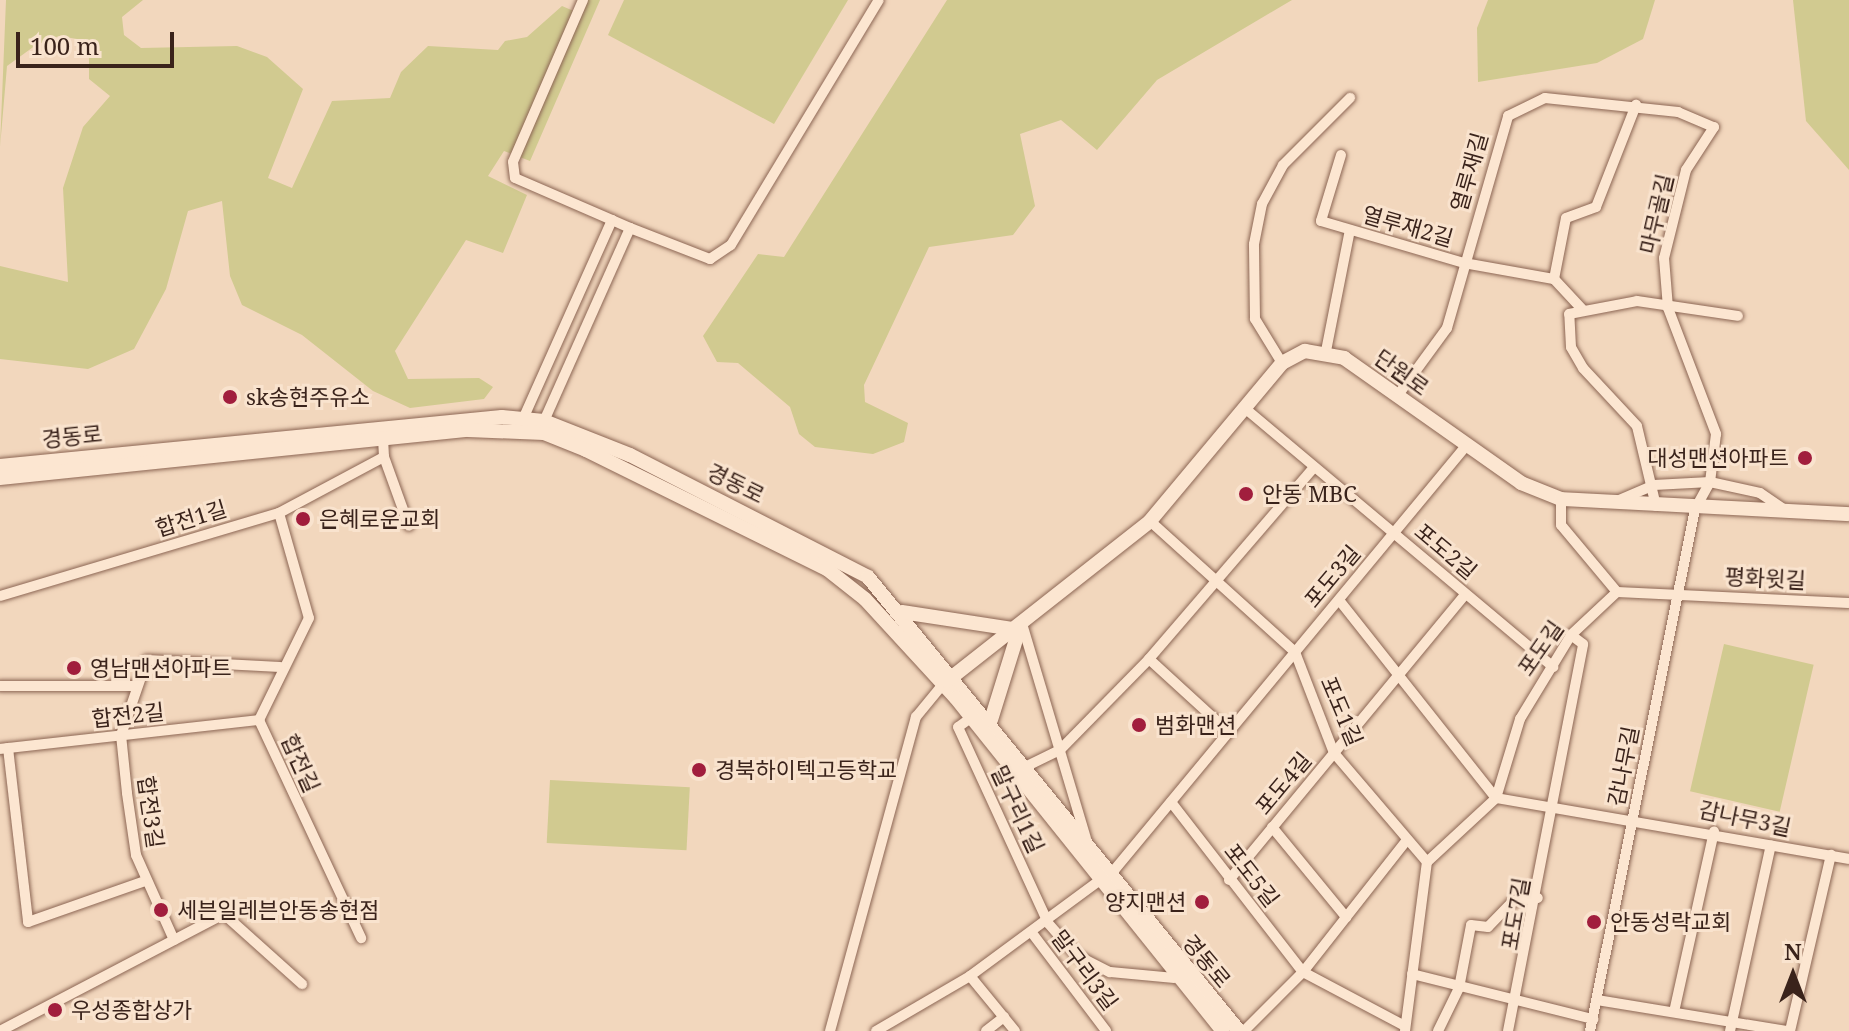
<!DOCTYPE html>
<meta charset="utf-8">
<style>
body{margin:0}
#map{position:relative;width:1849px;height:1031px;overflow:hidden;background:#f2d7bd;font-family:"Noto Serif","Noto Sans KR",serif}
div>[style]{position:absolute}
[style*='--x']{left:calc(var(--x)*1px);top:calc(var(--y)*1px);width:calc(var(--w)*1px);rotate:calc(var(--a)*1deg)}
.green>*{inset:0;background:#d1ca90;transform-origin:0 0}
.roads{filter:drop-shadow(0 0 2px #8c6654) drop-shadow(0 0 2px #8c6654)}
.street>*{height:10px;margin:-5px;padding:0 5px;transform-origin:5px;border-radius:5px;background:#fce6d1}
.secondary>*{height:14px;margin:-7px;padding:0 7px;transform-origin:7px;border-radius:7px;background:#fce6d1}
.dots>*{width:22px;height:22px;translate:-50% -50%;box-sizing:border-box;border:4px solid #f9e3ce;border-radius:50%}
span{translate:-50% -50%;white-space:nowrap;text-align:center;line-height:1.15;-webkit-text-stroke:6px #f9e3ce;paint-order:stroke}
.street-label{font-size:22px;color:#3a231b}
.poi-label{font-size:22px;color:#3a231b}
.left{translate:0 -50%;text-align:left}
.right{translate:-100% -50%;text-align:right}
.north{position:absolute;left:1753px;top:935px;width:80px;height:80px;-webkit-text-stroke:6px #f9e3ce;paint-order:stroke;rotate:0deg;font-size:22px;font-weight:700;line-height:32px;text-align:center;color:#3a231b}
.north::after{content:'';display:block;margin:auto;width:28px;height:36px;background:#3a231b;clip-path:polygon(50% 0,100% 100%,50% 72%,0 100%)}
.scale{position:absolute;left:16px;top:32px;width:158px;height:36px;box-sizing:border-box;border:4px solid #3a231b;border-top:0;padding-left:10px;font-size:24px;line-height:28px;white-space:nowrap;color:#3a231b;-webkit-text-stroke:6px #f9e3ce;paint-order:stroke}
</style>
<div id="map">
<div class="green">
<div style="clip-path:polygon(6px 0,143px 0,122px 17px,124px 35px,141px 48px,237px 46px,267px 57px,303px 89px,268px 178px,292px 188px,332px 101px,390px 98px,401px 72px,428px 46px,498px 50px,505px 41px,527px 37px,562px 6px,576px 12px,581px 0,600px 0,530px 161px,504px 151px,488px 176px,527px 195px,503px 253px,466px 240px,395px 351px,408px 379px,479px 378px,493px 387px,484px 399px,410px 408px,373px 391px,302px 335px,242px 305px,230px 276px,222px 201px,188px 211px,166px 289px,134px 349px,88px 369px,0 359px,0 266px,68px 282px,63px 188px,83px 127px,110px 96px,89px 79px,89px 41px,59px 36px,36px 45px,7px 66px,0 147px)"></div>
<div style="clip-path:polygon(624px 0,848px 0,774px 124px,608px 35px)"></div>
<div style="clip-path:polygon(947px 0,1292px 0,1157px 80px,1097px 150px,1061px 120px,1020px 134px,1035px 206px,1013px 235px,929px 247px,864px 385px,865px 402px,908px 423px,904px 442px,873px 454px,815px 447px,799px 434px,790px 407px,738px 363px,717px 362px,703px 336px,758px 254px,784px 257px)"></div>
<div style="clip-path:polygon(1488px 0,1655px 0,1643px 39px,1597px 63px,1478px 82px,1477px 28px)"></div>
<div style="clip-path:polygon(1793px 0,1849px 0,1849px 170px,1806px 121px)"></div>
<div style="left:1724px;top:644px;width:92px;height:151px;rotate:13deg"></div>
<div style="left:550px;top:780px;width:140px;height:63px;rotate:3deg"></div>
</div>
<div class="roads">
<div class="street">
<div style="--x:583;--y:0;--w:176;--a:113.4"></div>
<div style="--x:513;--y:162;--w:16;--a:83"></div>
<div style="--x:515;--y:178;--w:106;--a:23.4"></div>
<div style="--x:1341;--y:155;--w:69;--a:106.9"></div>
<div style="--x:1321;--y:221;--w:149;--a:16.4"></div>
<div style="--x:1464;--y:263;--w:91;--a:10.1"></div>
<div style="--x:630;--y:228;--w:86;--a:21.2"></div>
<div style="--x:710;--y:259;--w:25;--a:-34"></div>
<div style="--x:731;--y:245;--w:286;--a:-58.9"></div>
<div style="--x:1554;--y:279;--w:62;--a:-78.9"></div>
<div style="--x:1566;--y:218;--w:32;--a:-20"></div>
<div style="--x:1596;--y:207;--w:110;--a:-68.6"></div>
<div style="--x:1554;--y:279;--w:41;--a:47"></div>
<div style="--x:1326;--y:351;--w:123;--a:-78.8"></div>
<div style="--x:1282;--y:363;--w:52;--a:-121.5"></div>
<div style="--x:1255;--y:319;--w:75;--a:-90.8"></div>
<div style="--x:1254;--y:244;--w:41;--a:-78.7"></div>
<div style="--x:1262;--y:204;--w:44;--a:-61.7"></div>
<div style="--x:1283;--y:165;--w:95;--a:-45"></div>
<div style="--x:1398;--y:395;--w:83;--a:-53.8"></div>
<div style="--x:1447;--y:328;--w:221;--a:-73.9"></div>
<div style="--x:1508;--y:116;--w:41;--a:-25.9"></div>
<div style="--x:1545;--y:98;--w:134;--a:6"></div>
<div style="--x:1678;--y:112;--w:39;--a:23"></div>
<div style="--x:1714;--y:127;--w:51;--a:123.1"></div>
<div style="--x:1686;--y:170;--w:91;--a:104"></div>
<div style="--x:1664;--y:258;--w:50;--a:85.4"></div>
<div style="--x:1668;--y:308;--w:135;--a:69.1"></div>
<div style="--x:1716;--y:434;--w:48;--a:97.1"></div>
<div style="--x:1710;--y:482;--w:31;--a:119"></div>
<div style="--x:1695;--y:509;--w:532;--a:101.37"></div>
<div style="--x:1247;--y:410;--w:400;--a:40"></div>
<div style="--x:523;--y:419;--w:218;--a:-65.9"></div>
<div style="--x:612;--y:220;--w:20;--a:24"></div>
<div style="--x:630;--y:228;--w:211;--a:114"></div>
<div style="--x:384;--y:457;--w:73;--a:70.1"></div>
<div style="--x:1561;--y:499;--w:26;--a:90"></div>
<div style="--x:1561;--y:525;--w:87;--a:50.1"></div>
<div style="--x:1619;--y:500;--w:38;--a:-23"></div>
<div style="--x:1654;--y:485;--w:56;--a:-3.1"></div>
<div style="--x:1710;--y:482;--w:51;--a:12.4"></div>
<div style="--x:1760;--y:493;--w:30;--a:34"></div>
<div style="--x:1656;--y:506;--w:82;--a:-103.4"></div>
<div style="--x:1637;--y:426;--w:79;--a:-133"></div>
<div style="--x:1583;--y:368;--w:24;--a:-120"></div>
<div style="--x:1571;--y:347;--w:33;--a:-93"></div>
<div style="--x:1569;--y:314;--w:69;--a:-10.8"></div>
<div style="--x:1637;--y:301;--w:102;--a:8.4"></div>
<div style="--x:279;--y:513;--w:109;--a:74.1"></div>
<div style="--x:309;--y:618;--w:114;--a:116.1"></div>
<div style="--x:259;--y:720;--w:241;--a:64.9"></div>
<div style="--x:1150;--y:521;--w:195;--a:42.1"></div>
<div style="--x:1295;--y:652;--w:108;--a:68.9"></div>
<div style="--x:1334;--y:753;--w:143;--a:49.5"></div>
<div style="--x:0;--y:596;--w:291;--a:-16.6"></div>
<div style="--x:279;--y:513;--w:119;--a:-28.1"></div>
<div style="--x:384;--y:457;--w:19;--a:-93"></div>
<div style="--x:1339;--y:600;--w:253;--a:51.6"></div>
<div style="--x:1496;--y:798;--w:358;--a:9.8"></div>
<div style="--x:1023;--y:627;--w:221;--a:73.4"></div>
<div style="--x:1149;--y:659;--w:108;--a:42.4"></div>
<div style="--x:0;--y:686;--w:137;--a:0"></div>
<div style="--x:972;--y:717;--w:17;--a:144"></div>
<div style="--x:958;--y:727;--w:216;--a:65.3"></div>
<div style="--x:1048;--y:923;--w:43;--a:48.8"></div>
<div style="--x:1076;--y:955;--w:38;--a:27"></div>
<div style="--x:1110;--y:972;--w:65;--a:5.3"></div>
<div style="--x:8;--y:748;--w:175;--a:83.4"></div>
<div style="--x:28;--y:922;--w:124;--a:-19.3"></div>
<div style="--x:0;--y:749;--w:261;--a:-6.4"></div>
<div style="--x:1027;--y:766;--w:37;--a:-26"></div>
<div style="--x:1060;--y:750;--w:127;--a:-45.6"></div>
<div style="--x:1149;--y:659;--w:253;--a:-49.3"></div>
<div style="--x:1171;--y:802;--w:215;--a:52.2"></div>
<div style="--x:1303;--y:972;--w:115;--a:27.9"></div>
<div style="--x:1272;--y:827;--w:117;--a:50.6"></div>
<div style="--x:1111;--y:874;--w:556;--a:-50.33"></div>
<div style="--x:1229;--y:880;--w:371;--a:-50.4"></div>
<div style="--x:1032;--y:933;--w:123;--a:52.9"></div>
<div style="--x:174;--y:940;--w:93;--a:-114.1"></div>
<div style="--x:136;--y:855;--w:63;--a:-98.3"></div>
<div style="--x:127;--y:793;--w:58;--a:-95.9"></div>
<div style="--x:121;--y:735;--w:79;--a:-70.9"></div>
<div style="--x:147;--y:660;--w:133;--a:3"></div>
<div style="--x:1412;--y:974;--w:187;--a:14"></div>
<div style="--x:970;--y:976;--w:71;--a:50.7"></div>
<div style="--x:1597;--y:1000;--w:192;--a:9.3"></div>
<div style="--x:1674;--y:1012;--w:185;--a:-77.5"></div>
<div style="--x:0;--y:1031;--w:253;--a:-27.6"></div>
<div style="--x:224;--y:914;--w:105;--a:41.9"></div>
<div style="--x:830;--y:1031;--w:326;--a:-74.7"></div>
<div style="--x:916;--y:717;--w:44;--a:-50.5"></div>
<div style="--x:876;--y:1031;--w:109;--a:-30.3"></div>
<div style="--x:970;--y:976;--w:160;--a:-36.4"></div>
<div style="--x:986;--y:1031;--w:23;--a:-38"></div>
<div style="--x:1244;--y:1031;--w:83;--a:-45"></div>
<div style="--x:1303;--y:972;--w:168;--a:-51.8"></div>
<div style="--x:1405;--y:1031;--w:170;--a:-82.6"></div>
<div style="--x:1427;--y:862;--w:94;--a:-42.8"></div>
<div style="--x:1496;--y:798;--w:83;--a:-73.1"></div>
<div style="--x:1520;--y:719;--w:98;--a:-58.7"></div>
<div style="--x:1571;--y:635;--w:63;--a:-43.1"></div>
<div style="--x:1617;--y:592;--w:232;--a:2.7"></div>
<div style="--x:1438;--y:1031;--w:48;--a:-64"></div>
<div style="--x:1459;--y:988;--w:64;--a:-79.2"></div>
<div style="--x:1471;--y:925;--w:17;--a:7"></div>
<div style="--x:1488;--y:927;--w:36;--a:-46"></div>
<div style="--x:1513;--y:901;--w:25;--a:-7"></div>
<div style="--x:1508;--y:1031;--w:394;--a:-79"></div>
<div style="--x:1583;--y:644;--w:15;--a:-143"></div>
<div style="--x:1730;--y:1031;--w:190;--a:-77.6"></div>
<div style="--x:1790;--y:1031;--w:181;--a:-76.9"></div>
</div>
<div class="secondary">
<div style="--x:0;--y:466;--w:504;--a:-5.57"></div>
<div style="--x:502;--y:417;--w:42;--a:5.4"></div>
<div style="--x:544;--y:421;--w:92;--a:21.6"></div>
<div style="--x:630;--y:455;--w:267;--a:27.1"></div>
<div style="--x:868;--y:577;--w:586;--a:50.74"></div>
<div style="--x:0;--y:478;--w:470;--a:-5.9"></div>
<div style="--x:468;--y:430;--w:76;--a:2.3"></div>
<div style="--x:544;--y:433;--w:45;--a:22"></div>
<div style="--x:586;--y:450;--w:269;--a:26.3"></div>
<div style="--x:827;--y:569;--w:48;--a:38.3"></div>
<div style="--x:865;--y:599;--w:134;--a:47.4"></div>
<div style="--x:956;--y:698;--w:427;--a:51.3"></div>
<div style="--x:902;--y:612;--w:118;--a:8.7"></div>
<div style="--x:1019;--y:630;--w:94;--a:107.3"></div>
<div style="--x:947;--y:681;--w:258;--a:-38.2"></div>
<div style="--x:1150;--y:521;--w:206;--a:-50.1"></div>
<div style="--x:1282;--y:363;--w:26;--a:-28"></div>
<div style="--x:1305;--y:351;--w:40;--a:10"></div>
<div style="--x:1344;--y:358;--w:217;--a:35.2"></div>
<div style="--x:1521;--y:483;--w:43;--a:21.8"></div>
<div style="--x:1561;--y:499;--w:288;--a:3"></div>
</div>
</div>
<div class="dots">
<div style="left:230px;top:397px;background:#a11e3d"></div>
<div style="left:1805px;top:458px;background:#a11e3d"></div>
<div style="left:1246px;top:494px;background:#a11e3d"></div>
<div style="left:303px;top:519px;background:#a11e3d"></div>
<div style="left:74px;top:668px;background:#a11e3d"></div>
<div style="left:1139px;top:725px;background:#a11e3d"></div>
<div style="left:699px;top:770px;background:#a11e3d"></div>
<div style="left:1202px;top:902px;background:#a11e3d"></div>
<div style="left:161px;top:910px;background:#a11e3d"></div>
<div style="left:1594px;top:922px;background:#a11e3d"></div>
<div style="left:55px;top:1010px;background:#a11e3d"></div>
</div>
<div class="street-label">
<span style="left:1469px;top:172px;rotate:-74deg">열루재길</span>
<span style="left:1656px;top:214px;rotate:-77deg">마무골길</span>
<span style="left:1408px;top:226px;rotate:16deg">열루재2길</span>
<span style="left:1402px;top:372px;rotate:36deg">단원로</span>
<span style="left:72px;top:436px;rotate:-6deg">경동로</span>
<span style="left:736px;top:483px;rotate:26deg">경동로</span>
<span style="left:191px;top:518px;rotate:-17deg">합전1길</span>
<span style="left:1446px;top:551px;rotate:40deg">포도2길</span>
<span style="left:1332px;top:576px;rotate:-50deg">포도3길</span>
<span style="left:1765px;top:578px;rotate:3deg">평화윗길</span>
<span style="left:1540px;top:648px;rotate:-55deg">포도길</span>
<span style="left:1342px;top:711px;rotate:67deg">포도1길</span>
<span style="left:128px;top:715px;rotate:-6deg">합전2길</span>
<span style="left:301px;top:763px;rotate:66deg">합전길</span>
<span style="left:1623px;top:766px;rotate:-79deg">감나무길</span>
<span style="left:1283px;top:783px;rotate:-50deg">포도4길</span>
<span style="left:1018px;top:809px;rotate:65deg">말구리1길</span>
<span style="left:151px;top:812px;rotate:82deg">합전3길</span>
<span style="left:1745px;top:818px;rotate:12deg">감나무3길</span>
<span style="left:1252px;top:875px;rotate:52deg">포도5길</span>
<span style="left:1515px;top:914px;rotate:-80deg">포도7길</span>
<span style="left:1207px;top:961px;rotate:50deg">경동로</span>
<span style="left:1085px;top:970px;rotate:53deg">말구리3길</span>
</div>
<div class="poi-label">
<span class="left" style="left:246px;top:397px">sk송현주유소</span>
<span class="right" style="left:1789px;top:458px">대성맨션아파트</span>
<span class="left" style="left:1262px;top:494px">안동 MBC</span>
<span class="left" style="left:319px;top:519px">은혜로운교회</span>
<span class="left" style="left:90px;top:668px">영남맨션아파트</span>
<span class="left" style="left:1155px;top:725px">범화맨션</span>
<span class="left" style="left:715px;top:770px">경북하이텍고등학교</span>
<span class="right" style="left:1186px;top:902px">양지맨션</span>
<span class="left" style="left:177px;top:910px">세븐일레븐안동송현점</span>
<span class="left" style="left:1610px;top:922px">안동성락교회</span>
<span class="left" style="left:71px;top:1010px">우성종합상가</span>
</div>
<div class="north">N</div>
<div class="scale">100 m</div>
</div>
